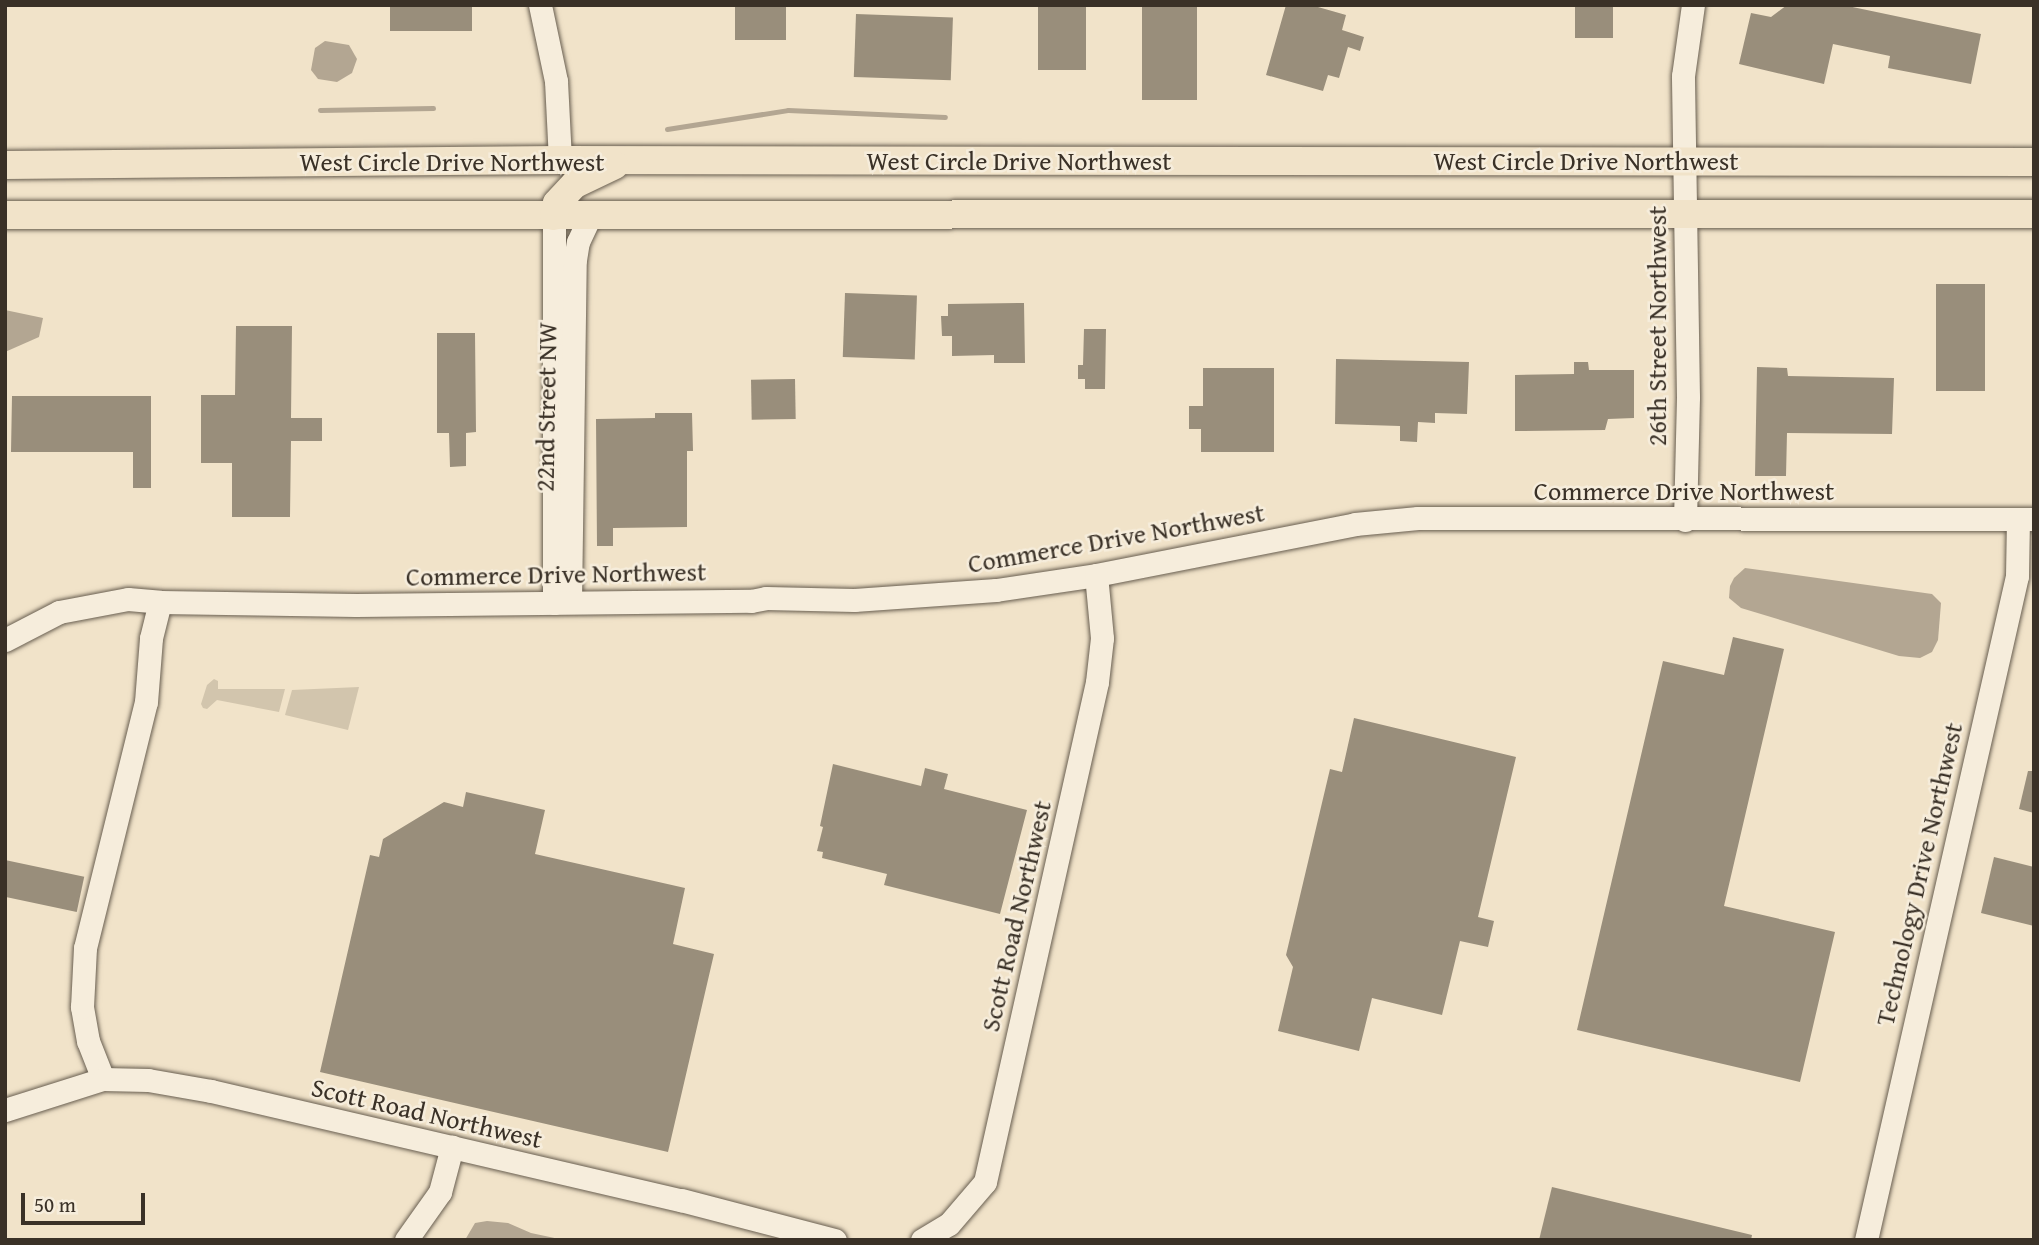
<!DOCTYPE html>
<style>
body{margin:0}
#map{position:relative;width:2039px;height:1245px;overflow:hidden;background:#f1e3c9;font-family:"Gentium Book Plus",serif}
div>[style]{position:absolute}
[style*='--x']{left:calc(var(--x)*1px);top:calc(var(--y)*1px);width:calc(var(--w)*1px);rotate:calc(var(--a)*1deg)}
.green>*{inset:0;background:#d2c5ad}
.water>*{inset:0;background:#b3a692}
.stream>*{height:5px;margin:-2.5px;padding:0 2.5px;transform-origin:2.5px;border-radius:2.5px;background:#b3a692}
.building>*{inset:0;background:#998e7b;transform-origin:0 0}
.roads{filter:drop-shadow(0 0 2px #685e50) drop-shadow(0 0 2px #685e50)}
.minor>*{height:23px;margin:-11.5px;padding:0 11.5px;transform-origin:11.5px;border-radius:11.5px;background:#f6eddc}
.major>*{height:28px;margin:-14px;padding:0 14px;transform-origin:14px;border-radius:14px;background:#f1e3c9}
span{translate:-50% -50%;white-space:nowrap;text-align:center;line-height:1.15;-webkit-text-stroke:5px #f6eddc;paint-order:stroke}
.street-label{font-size:26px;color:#3a3127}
.frame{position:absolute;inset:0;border:7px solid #3a3127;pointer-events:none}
.scale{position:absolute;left:21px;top:1193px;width:124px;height:32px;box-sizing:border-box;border:4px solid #3a3127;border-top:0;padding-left:9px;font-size:21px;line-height:24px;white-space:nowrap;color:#3a3127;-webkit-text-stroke:5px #f6eddc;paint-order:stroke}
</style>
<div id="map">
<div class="green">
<div style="clip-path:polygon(214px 679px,218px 681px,218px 689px,285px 689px,279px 712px,217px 700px,207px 709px,203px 708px,201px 704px,207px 685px)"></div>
<div style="clip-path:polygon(359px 687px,348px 730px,285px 715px,292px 690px)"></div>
</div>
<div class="water">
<div style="clip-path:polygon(325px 41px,349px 45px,357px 59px,352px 73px,337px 82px,318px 79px,311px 70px,315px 48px)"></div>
<div style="clip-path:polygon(5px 310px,43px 318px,39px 337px,5px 352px)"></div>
<div style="clip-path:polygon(1745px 568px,1932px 594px,1941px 603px,1938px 640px,1932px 652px,1920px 658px,1899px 656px,1741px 608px,1729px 598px,1730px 586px,1734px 578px)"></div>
<div style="clip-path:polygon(487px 1221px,508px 1223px,531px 1233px,564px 1240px,465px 1240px,475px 1223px)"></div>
</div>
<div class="stream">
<div style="--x:320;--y:110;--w:113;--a:-1"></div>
<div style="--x:667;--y:129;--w:122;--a:-8.9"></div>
<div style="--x:788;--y:110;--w:157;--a:2.6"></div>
</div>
<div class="building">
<div style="left:390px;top:5px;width:82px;height:26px"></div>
<div style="left:735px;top:5px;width:51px;height:35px"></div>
<div style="left:1038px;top:5px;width:48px;height:65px"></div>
<div style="left:1142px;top:5px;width:55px;height:95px"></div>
<div style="clip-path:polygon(1286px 5px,1311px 5px,1346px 15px,1342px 30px,1364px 37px,1360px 51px,1348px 47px,1339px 78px,1328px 75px,1323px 91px,1266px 75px)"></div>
<div style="left:1575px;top:5px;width:38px;height:33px"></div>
<div style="clip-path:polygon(1787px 5px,1843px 5px,1981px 34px,1971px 84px,1888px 68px,1890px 56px,1833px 44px,1824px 84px,1739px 64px,1751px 13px,1771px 17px)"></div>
<div style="left:856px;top:14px;width:97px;height:63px;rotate:2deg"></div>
<div style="left:1936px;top:284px;width:49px;height:107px"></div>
<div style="left:845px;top:293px;width:72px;height:64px;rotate:2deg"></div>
<div style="clip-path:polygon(1024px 303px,1025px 363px,994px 363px,994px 355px,952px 356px,952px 336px,942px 336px,941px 316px,948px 316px,948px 304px)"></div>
<div style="clip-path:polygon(236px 326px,292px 326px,291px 418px,322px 418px,322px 441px,291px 441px,290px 517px,232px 517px,232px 463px,201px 463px,201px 395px,235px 395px)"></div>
<div style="clip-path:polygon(1084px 329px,1106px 329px,1105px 389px,1085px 389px,1085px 379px,1078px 379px,1078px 365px,1083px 365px)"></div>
<div style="clip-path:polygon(437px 333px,475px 333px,476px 432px,466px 433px,466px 466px,450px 467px,449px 433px,437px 433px)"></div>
<div style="clip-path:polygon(1336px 359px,1469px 362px,1467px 414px,1435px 413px,1435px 423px,1418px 422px,1417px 442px,1400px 441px,1400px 426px,1335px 424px)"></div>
<div style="clip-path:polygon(1574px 362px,1588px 362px,1589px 370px,1634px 370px,1634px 418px,1608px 419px,1605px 430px,1515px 431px,1515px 375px,1574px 374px)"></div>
<div style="clip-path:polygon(1757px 367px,1787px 368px,1788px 376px,1894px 378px,1892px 434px,1787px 433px,1786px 476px,1755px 476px)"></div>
<div style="clip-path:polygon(1203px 368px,1274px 368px,1274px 452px,1201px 452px,1201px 429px,1189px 429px,1189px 406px,1203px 406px)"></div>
<div style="left:795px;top:379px;width:40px;height:44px;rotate:89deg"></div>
<div style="clip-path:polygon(12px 396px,151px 396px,151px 488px,133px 488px,133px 452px,11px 452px)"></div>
<div style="clip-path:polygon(655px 413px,692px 413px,693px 451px,687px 451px,687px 527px,613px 528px,613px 546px,597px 546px,596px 419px,655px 418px)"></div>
<div style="clip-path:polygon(1733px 637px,1784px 649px,1724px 906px,1835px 932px,1800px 1082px,1577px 1030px,1663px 661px,1724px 675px)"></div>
<div style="clip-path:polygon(1354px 718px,1516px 757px,1478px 917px,1494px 921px,1488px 947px,1460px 941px,1442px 1015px,1372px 998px,1359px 1051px,1278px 1031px,1293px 967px,1286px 955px,1330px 769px,1342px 772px)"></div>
<div style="clip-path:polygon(833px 764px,921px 786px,925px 768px,948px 774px,944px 789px,1027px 810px,1000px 914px,884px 885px,887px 874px,822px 858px,823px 852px,817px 851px,823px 827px,820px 826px)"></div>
<div style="clip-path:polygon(2028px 771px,2034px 771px,2034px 813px,2019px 809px)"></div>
<div style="clip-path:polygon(466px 792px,545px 810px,535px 854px,685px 888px,673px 944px,714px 954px,668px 1152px,320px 1072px,370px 855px,379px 857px,383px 839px,444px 802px,463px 807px)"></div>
<div style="clip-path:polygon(1994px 857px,2034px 867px,2034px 926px,1981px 913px)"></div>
<div style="left:5px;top:860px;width:81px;height:36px;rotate:12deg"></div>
<div style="clip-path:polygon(1552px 1187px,1752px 1235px,1751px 1240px,1539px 1240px)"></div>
</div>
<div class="roads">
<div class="minor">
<div style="--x:540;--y:5;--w:78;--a:78.1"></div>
<div style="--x:556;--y:81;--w:79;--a:87.1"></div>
<div style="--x:554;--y:216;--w:387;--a:90"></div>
<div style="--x:1685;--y:520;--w:123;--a:-88.6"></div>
<div style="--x:1688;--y:397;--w:321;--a:-90.9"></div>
<div style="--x:1683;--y:76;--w:72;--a:-82"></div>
<div style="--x:570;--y:602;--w:342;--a:-89.2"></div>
<div style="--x:575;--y:260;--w:18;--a:-81"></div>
<div style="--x:578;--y:242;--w:29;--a:-65"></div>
<div style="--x:5;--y:640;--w:61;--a:-27.4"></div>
<div style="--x:59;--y:612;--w:70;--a:-10.7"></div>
<div style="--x:128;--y:599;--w:32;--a:5"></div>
<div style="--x:160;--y:602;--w:196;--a:0.9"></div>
<div style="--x:356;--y:605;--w:395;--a:-0.6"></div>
<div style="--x:751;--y:601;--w:15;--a:-11"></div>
<div style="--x:766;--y:598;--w:88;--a:1.3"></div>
<div style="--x:854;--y:600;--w:142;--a:-4"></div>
<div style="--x:996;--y:590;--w:101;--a:-8.5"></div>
<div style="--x:1096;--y:575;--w:264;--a:-11.1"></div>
<div style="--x:1355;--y:524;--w:63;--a:-5.4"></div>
<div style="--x:1418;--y:518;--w:616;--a:0.09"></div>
<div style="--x:103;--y:1079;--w:41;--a:-111.5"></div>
<div style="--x:88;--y:1041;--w:35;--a:-100"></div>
<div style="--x:82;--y:1007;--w:59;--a:-87.1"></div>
<div style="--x:85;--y:948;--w:253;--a:-76.1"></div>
<div style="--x:146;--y:702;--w:64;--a:-85.5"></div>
<div style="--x:151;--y:638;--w:37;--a:-76"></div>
<div style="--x:5;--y:1110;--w:103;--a:-17.6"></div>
<div style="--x:103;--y:1079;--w:45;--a:1.3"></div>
<div style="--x:148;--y:1080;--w:64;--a:9.9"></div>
<div style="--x:211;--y:1091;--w:482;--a:13.1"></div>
<div style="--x:681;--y:1200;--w:159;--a:14.6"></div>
<div style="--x:406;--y:1240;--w:59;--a:-54.7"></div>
<div style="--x:440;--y:1192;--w:47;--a:-75.1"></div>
<div style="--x:922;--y:1240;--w:31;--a:-31"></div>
<div style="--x:949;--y:1224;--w:55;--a:-49.4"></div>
<div style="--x:985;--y:1182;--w:512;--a:-77.37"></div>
<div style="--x:1097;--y:682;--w:44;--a:-83.5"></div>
<div style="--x:1102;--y:638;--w:63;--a:-95.4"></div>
<div style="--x:1866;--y:1240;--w:681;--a:-77.19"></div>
<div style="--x:2017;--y:576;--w:57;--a:-89"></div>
</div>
<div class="major">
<div style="--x:5;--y:165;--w:555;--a:-0.52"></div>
<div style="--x:560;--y:160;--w:1474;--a:0.08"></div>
<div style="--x:5;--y:215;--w:2029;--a:-0.03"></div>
<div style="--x:554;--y:216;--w:13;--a:-77"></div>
<div style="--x:557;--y:203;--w:26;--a:-47"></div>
<div style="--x:575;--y:184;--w:44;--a:-25.4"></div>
</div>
</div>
<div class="street-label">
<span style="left:1019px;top:161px">West Circle Drive Northwest</span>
<span style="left:1586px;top:161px">West Circle Drive Northwest</span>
<span style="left:452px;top:162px">West Circle Drive Northwest</span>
<span style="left:1657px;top:326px;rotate:-90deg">26th Street Northwest</span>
<span style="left:546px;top:407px;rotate:-89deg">22nd Street NW</span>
<span style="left:1684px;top:491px">Commerce Drive Northwest</span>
<span style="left:1116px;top:538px;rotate:-10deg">Commerce Drive Northwest</span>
<span style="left:556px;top:574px;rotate:-1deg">Commerce Drive Northwest</span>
<span style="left:1919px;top:874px;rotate:-77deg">Technology Drive Northwest</span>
<span style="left:1016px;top:916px;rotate:-77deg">Scott Road Northwest</span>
<span style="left:427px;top:1113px;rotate:13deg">Scott Road Northwest</span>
</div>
<div class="frame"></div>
<div class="scale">50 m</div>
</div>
